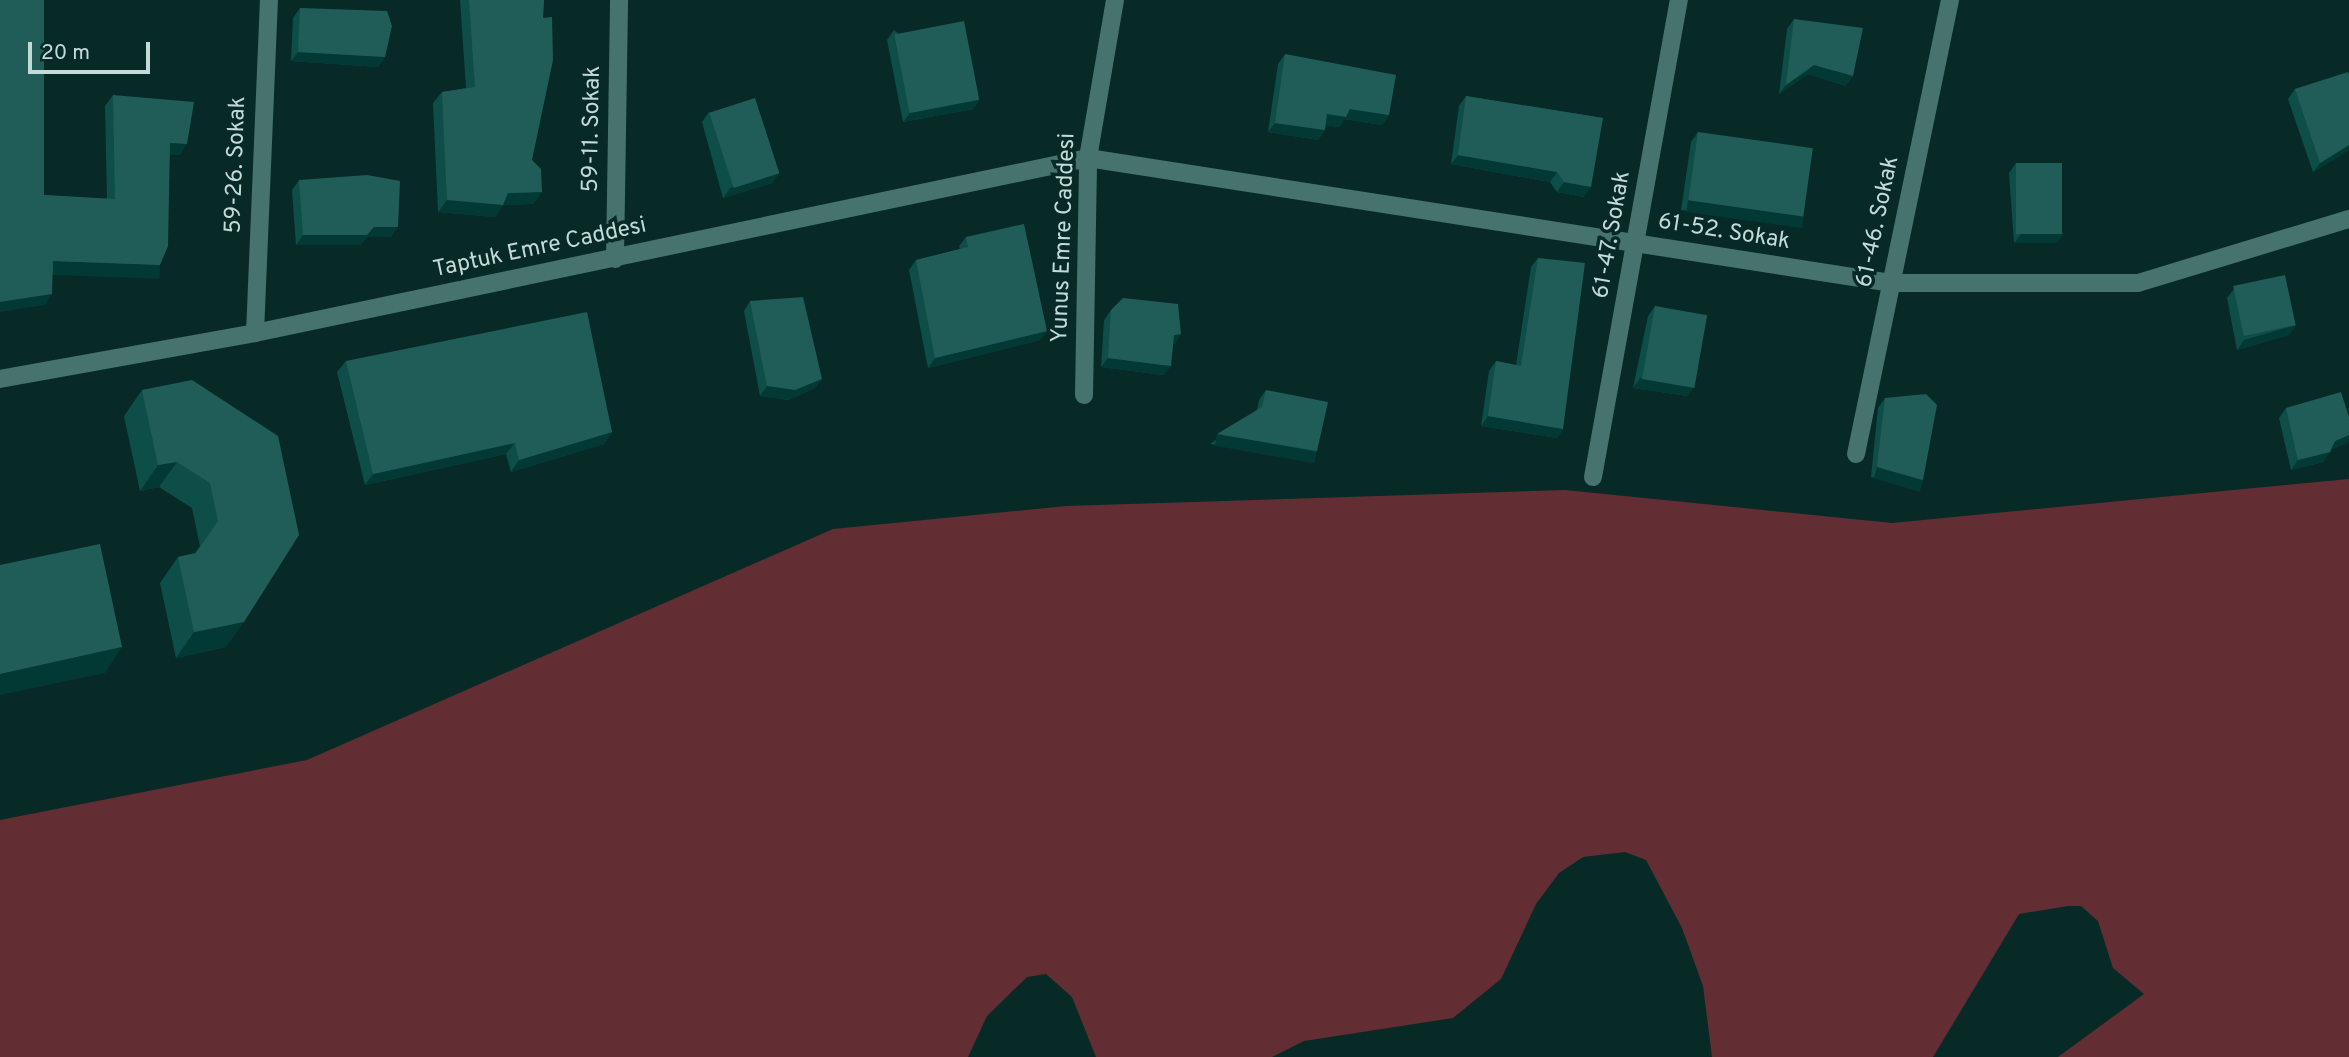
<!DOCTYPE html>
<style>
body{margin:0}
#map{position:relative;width:2349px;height:1057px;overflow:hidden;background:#072a27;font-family:Overpass,sans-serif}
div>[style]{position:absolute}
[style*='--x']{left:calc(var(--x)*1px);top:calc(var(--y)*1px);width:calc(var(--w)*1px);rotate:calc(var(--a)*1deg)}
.green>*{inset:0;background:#622e33}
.street>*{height:18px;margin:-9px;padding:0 9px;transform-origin:9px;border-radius:9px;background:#46736d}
.wall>*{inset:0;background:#0e4e49}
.shaded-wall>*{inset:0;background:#033935;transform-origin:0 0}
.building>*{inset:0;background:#215d58;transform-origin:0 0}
span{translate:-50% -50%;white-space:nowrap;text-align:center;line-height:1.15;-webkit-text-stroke:7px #072a27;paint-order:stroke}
.street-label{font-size:23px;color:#c3dad7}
.scale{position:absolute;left:28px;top:42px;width:122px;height:32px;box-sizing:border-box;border:4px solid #c3dad7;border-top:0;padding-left:9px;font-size:21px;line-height:24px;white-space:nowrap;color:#c3dad7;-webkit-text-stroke:5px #072a27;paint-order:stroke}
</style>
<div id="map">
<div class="green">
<div style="clip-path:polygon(2349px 479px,2349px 1057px,2058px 1057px,2144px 994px,2113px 968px,2098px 921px,2081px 906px,2068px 906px,2019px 914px,1933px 1057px,1712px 1057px,1703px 986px,1682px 928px,1646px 860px,1625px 852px,1583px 857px,1559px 873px,1536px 904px,1501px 979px,1453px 1018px,1304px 1041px,1272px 1057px,1096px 1057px,1072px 997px,1046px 974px,1027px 977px,987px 1016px,968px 1057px,0 1057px,0 820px,307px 760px,833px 529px,1066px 506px,1565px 490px,1892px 523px)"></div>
</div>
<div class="street">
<div style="--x:615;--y:259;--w:259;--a:-89.1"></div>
<div style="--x:255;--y:333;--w:333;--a:-87.6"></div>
<div style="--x:0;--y:379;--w:259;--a:-10.2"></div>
<div style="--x:255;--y:333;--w:851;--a:-11.86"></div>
<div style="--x:1088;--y:158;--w:814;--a:8.84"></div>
<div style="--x:1892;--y:283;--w:246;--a:0"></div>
<div style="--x:2138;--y:283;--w:220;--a:-16.9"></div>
<div style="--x:1084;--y:395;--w:237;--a:-89"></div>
<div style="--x:1088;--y:158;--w:160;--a:-80.3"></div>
<div style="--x:1856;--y:454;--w:464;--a:-78.3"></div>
<div style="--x:1593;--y:477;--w:485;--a:-79.8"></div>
</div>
<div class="wall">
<div style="clip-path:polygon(460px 0,544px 0,532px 160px,542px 192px,533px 204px,503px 205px,495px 217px,438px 212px,433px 103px,442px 92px,466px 88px)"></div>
<div style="clip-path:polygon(300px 8px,385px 57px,378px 67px,291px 61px,293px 18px)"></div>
<div style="clip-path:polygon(1794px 19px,1846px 86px,1808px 74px,1779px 94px,1787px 29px)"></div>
<div style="clip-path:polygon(894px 30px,979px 100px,973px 109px,903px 122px,887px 40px)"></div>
<div style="clip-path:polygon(1285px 54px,1389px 115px,1382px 125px,1344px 119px,1339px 127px,1325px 125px,1325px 130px,1318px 140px,1268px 132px,1278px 64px)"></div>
<div style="clip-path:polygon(2349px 75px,2349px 150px,2313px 172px,2288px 99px,2295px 89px)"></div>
<div style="clip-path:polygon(113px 95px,180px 155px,169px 154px,153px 276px,53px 272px,45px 305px,44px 195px,107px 199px,105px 106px)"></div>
<div style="clip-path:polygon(1466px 96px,1603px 118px,1584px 197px,1557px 192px,1550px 182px,1451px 164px,1459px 106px)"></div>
<div style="clip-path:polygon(709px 112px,779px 173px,772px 183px,723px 198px,702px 122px)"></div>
<div style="clip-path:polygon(1698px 132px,1797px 226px,1681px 210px,1691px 142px)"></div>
<div style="clip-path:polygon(2016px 163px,2057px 243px,2014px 243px,2009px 173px)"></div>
<div style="clip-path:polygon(299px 180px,391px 237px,367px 237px,360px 245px,296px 245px,292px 190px)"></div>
<div style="clip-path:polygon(966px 237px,1047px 331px,1040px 340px,928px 368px,909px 270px,916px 260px,960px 249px,959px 246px)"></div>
<div style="clip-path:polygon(1538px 258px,1563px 429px,1557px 438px,1481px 426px,1489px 371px,1496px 361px,1516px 365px,1531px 267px)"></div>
<div style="clip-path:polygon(2234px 289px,2296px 325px,2289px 335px,2237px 350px,2227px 298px)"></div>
<div style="clip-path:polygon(750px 301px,815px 388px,788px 400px,760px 396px,744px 311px)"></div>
<div style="clip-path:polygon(1655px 306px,1688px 396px,1633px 388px,1648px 316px)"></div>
<div style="clip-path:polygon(1111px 310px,1181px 334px,1173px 344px,1164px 375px,1101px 367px,1104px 320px)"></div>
<div style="clip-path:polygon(346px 361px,612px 432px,604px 444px,511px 472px,506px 454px,365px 485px,337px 372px)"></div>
<div style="clip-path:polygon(142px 390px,278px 436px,226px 647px,176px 658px,160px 583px,178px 557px,195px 553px,200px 546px,192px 508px,159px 487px,140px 491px,124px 416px)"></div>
<div style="clip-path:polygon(1266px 390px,1317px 451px,1310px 461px,1210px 444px,1257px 410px,1259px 400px)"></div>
<div style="clip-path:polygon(1885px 398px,1923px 480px,1917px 490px,1871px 477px,1878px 408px)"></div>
<div style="clip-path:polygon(2286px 408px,2349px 417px,2349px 441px,2347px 443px,2331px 449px,2323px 462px,2291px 470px,2279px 418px)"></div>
</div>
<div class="shaded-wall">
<div style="clip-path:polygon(298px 52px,385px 57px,378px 67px,291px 61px)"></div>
<div style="clip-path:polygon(1814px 65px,1853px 76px,1846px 86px,1808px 74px,1779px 94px,1786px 85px)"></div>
<div style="clip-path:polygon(979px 100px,973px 109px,903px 122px,910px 113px)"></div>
<div style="clip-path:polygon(1350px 109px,1389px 115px,1382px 125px,1344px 119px,1339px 127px,1320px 124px,1327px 114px)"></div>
<div style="clip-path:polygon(1275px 123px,1325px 130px,1318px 140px,1268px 132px)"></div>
<div style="clip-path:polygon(170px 143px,187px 144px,180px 155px,162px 154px)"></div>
<div style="clip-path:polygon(2349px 145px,2349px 150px,2313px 172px,2320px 163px)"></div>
<div style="clip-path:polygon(1458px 155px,1557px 172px,1550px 182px,1451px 164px)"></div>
<div style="clip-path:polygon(779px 173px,772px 183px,723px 198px,730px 188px)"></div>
<div style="clip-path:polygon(1564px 182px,1591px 187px,1584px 197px,1557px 192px)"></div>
<div style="clip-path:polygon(542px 192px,533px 204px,503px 205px,495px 217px,438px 212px,447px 200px,508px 193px)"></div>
<div style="left:1688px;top:200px;width:117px;height:12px;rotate:8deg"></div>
<div style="clip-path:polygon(374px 227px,398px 227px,391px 237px,367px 237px,360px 245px,296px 245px,303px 235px)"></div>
<div style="clip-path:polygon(2064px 233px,2057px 243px,2014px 243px,2021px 234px)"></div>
<div style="left:53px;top:261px;width:107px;height:14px;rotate:2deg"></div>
<div style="clip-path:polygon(52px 294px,45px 305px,0 312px,0 302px)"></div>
<div style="clip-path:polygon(2296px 325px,2289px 335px,2237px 350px,2244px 340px)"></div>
<div style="clip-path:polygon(1047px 331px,1040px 340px,928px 368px,935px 358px)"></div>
<div style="clip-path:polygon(1181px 334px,1175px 344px,1167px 345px,1174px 335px)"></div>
<div style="clip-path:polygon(1108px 358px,1171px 366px,1164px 375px,1101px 367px)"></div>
<div style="clip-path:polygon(1640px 378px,1695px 386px,1688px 396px,1633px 388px)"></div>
<div style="clip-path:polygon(822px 379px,815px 388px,788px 400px,760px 396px,767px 386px)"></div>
<div style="clip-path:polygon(1488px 416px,1563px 429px,1557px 438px,1481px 426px)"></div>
<div style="clip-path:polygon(612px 432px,604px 444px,511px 472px,519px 460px)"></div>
<div style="left:1217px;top:434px;width:101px;height:12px;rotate:10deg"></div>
<div style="clip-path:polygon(2349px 435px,2349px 441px,2347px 443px,2328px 451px,2335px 441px)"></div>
<div style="clip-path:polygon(515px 443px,506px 454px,365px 485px,373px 474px)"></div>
<div style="clip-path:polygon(2330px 452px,2323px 462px,2291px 470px,2298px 460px)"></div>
<div style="clip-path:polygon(177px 462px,159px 487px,140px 491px,158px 465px)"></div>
<div style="left:1877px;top:467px;width:48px;height:12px;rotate:16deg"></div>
<div style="clip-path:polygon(244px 622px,226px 647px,176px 658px,194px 632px)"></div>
<div style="clip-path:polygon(122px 647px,105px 673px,0 695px,0 674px)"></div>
</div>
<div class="building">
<div style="clip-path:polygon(0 0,44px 0,44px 195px,115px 199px,113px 95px,194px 102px,187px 144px,170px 143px,168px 246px,160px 265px,53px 261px,52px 294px,0 302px)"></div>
<div style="clip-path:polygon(469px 0,544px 0,543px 18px,552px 17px,553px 60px,532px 160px,541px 169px,542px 192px,508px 193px,503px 205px,447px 200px,442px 92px,475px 87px)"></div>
<div style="clip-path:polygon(300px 8px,387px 11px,392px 26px,385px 57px,298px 52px)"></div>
<div style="clip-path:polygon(1794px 19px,1863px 28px,1853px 76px,1814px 65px,1786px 85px)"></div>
<div style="left:964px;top:21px;width:80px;height:71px;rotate:79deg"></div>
<div style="clip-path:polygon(1285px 54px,1396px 75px,1389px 115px,1350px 109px,1346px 117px,1327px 114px,1325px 130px,1275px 123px)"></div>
<div style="clip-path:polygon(2348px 72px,2349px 75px,2349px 145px,2320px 163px,2295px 89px)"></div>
<div style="clip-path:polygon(1466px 96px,1603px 118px,1591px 187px,1564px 182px,1557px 172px,1458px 155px)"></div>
<div style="left:755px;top:98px;width:79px;height:48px;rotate:72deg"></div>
<div style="left:1698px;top:132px;width:116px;height:69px;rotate:8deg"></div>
<div style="left:2016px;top:163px;width:46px;height:71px"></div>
<div style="clip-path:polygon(367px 175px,400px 181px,398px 227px,374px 227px,367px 235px,303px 235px,299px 180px)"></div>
<div style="clip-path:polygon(1024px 224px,1047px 331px,935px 358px,916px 260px,968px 247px,966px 237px)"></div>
<div style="clip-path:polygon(1538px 258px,1585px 263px,1563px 429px,1488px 416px,1496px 361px,1521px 366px)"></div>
<div style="left:2285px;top:275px;width:51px;height:53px;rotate:78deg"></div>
<div style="clip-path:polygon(803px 297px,822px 379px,795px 390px,767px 386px,750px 301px)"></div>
<div style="clip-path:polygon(1123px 298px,1178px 304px,1181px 334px,1174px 335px,1171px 366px,1108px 358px,1111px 310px)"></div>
<div style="left:1655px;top:306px;width:53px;height:74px;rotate:10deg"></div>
<div style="clip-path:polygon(587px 312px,612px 432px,519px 460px,515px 443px,373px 474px,346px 361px)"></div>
<div style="clip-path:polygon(192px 380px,278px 436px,299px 535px,244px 622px,194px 632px,178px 557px,196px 553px,218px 521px,210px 483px,177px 462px,158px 465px,142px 390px)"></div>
<div style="clip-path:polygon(1266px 390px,1328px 402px,1317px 451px,1217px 434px,1262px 407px)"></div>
<div style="clip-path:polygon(2341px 392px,2349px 417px,2349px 435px,2335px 441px,2330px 452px,2298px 460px,2286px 408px)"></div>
<div style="clip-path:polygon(1926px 394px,1937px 405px,1923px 480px,1877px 467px,1885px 398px)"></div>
<div style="clip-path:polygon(100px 544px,122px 647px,0 674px,0 565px)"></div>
</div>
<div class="street-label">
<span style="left:593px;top:129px;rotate:-89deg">59-11. Sokak</span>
<span style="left:237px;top:165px;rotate:-88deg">59-26. Sokak</span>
<span style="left:1879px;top:222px;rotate:-78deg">61-46. Sokak</span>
<span style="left:1724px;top:233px;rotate:9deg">61-52. Sokak</span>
<span style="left:1613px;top:235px;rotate:-80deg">61-47. Sokak</span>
<span style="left:1065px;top:238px;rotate:-88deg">Yunus Emre Caddesi</span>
<span style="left:540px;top:249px;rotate:-12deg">Taptuk Emre Caddesi</span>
</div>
<div class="scale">20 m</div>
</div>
